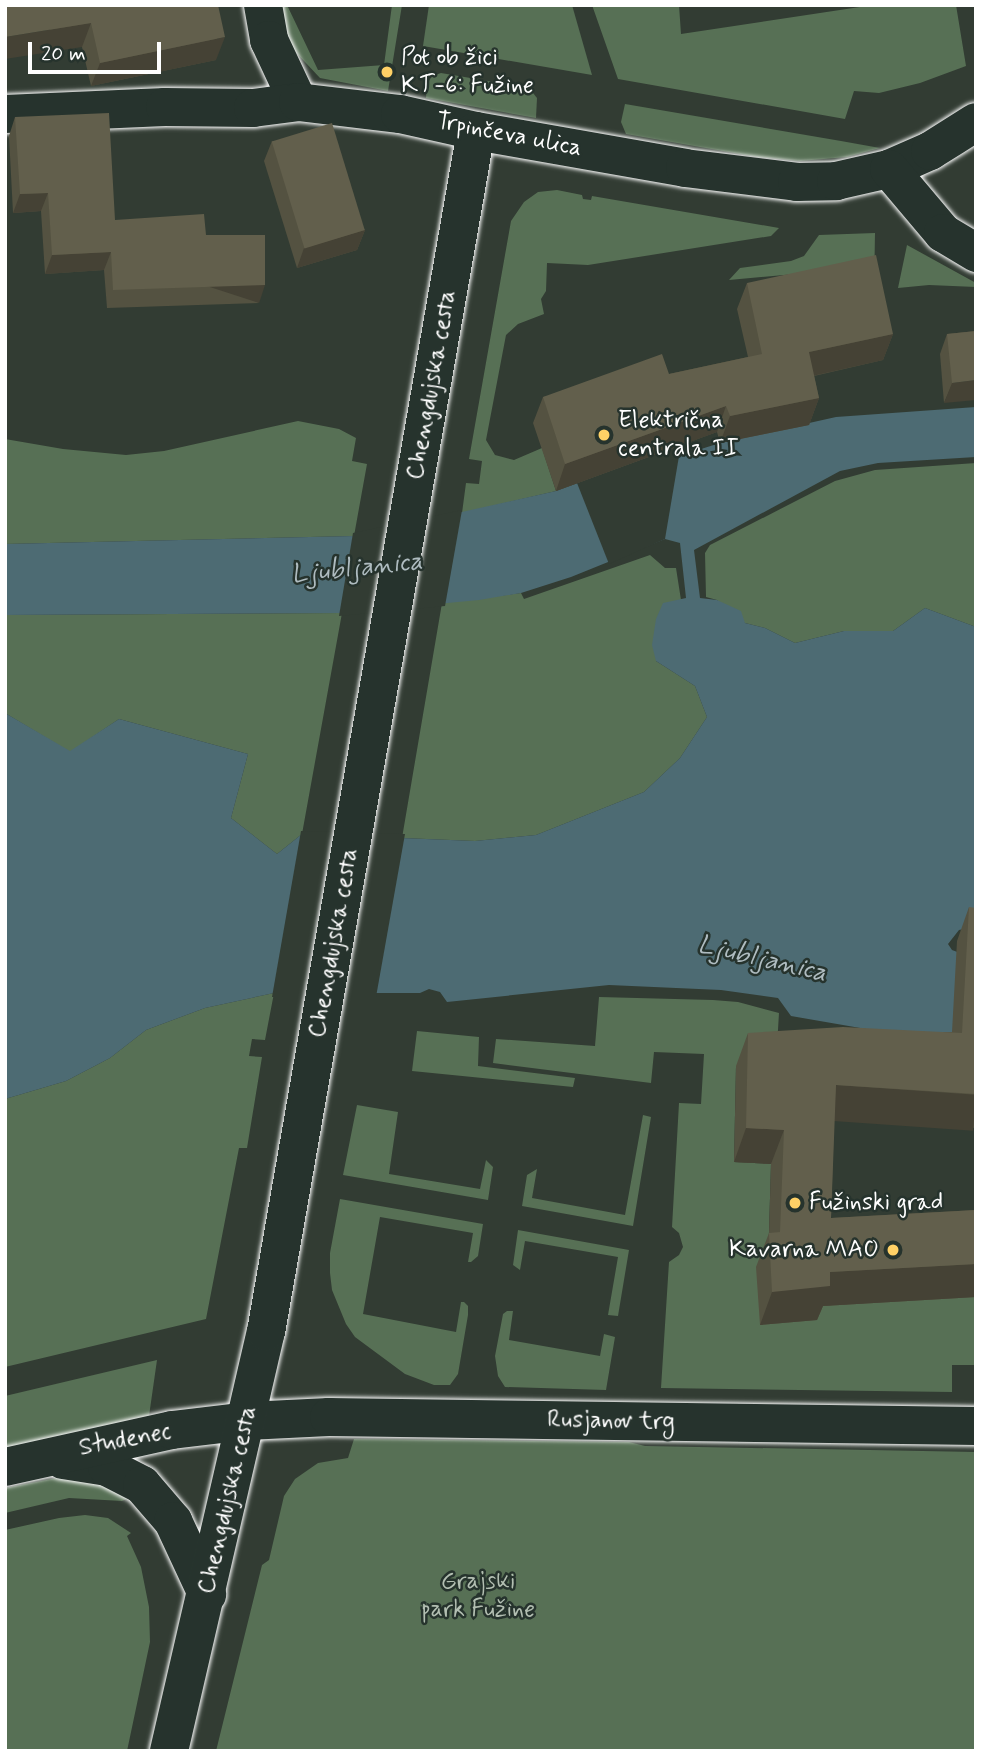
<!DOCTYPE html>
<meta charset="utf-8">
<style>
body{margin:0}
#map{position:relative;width:981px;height:1756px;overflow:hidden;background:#323c33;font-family:Mynerve,sans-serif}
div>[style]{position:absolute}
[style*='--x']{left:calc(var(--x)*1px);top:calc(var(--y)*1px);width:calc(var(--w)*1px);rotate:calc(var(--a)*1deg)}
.green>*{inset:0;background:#577055}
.water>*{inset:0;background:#4d6b73}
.pier>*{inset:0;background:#323c33}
.roads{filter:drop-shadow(0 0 2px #fff) drop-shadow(0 0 2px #fff)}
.minor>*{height:38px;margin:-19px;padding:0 19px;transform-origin:19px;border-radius:19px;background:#26332d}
.wall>*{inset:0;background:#545241}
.shaded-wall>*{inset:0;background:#454235;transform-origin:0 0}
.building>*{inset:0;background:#625f4c;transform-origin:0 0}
.dots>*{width:19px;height:19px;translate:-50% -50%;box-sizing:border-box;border:4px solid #26332d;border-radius:50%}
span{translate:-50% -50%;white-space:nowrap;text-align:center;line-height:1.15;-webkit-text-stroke:5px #26332d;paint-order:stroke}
.poi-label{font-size:24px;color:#fff}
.left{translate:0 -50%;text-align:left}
.right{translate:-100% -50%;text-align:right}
.street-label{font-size:24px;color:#fff}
.park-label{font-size:24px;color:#b3bfb2}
.water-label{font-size:26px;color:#afbcc0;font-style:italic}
.frame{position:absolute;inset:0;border:7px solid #fff;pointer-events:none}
.scale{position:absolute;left:28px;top:42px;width:133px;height:32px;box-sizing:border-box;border:4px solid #fff;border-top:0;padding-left:9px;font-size:21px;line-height:24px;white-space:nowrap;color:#fff;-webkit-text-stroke:5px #26332d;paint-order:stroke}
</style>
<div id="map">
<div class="green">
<div style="clip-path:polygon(281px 5px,287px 5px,318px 70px,384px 65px,392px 5px,402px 5px,388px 91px,320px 78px,289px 45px)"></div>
<div style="clip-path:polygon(429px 5px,572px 5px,592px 75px,423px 46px)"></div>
<div style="clip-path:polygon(592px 5px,679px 5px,681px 34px,873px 5px,956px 5px,966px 66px,920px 83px,879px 93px,854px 91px,845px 119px,618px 79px)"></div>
<div style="clip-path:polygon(441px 73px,529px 88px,537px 98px,536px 118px,426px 98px,427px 84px,432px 76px)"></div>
<div style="clip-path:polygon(625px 104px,841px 141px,880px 148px,847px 157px,800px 161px,757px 157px,626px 134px,621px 122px)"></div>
<div style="clip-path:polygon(557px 190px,582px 195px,583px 199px,591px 200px,592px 196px,779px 228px,771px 236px,588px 265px,547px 263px,546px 291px,541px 299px,544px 314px,518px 324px,506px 335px,486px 440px,495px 455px,514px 460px,542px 448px,556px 491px,462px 513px,466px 483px,479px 484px,482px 461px,469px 459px,511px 221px,524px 202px,538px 192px)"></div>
<div style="clip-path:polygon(875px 233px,874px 292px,806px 273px,729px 280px,740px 268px,791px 261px,804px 256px,819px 235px)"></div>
<div style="clip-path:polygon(907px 245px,976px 283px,976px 287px,929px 285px,898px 288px)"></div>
<div style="clip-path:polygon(298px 421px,339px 429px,356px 438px,352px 461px,367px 464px,354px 536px,5px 544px,5px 439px,63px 449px,126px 455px,164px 451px)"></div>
<div style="clip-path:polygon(976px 463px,976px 627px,925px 608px,893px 631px,844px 631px,795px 643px,765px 628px,745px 623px,717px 600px,706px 597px,705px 553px,710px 545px,835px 481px,875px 470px)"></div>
<div style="clip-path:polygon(650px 555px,665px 568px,676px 568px,681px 600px,656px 661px,695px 686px,707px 717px,680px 758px,644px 792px,536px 835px,475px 841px,402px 838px,442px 603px,521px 593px,524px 599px)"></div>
<div style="clip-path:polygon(342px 613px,302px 834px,277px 854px,231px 818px,248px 754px,119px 719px,70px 752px,5px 713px,5px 615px)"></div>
<div style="clip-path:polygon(274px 993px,265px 1040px,252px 1039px,249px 1056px,262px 1057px,247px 1148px,239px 1148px,206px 1319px,5px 1367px,5px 1099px,66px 1081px,110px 1058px,146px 1030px,205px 1008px)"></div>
<div style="clip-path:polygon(599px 997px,713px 1000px,738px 1002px,779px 1013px,776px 1063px,736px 1067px,734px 1162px,771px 1164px,768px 1265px,817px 1306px,976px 1296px,976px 1365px,952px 1365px,952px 1392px,661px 1388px,669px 1262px,679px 1255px,683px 1247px,679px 1233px,672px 1227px,679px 1103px,701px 1104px,704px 1054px,654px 1052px,651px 1083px,493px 1063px,496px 1039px,595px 1046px)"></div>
<div style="clip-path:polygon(417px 1031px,479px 1037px,478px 1066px,575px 1078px,573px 1087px,412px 1071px)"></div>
<div style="clip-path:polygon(357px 1105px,398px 1112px,389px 1174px,480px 1189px,486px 1160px,493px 1167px,488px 1200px,343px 1175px)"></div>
<div style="clip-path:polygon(643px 1115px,651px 1117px,633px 1226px,522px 1206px,527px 1175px,537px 1169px,532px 1198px,625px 1215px)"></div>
<div style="clip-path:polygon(340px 1199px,483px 1224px,478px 1256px,471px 1262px,468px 1262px,473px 1233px,380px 1217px,363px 1314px,456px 1332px,461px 1302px,464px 1302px,468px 1306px,468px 1315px,458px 1374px,450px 1385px,434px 1385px,405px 1374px,355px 1337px,346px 1324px,332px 1290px,330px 1273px,330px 1253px)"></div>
<div style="clip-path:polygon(518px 1230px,629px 1250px,618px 1316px,608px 1315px,618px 1257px,525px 1241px,520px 1270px,513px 1265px)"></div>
<div style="clip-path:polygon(507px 1311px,513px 1311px,509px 1340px,600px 1356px,604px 1334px,615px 1337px,606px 1390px,505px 1387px,498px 1376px,495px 1356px,503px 1314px)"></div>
<div style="clip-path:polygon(157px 1360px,149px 1416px,5px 1452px,5px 1396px)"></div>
<div style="clip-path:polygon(354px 1439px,629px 1442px,645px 1446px,976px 1452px,976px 1751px,216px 1751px,262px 1565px,269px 1560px,284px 1496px,295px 1479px,318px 1463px,348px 1458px)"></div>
<div style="clip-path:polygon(67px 1476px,86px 1478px,131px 1497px,122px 1501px,69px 1498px,5px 1513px,5px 1488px)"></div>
<div style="clip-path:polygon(85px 1515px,108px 1518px,131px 1533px,127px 1536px,141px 1567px,149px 1607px,150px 1642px,127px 1751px,5px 1751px,5px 1530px,59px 1518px)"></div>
</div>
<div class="water">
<div style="clip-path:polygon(976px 407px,976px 457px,878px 463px,840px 471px,694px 550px,700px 598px,717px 600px,741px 611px,745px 623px,765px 628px,795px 643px,844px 631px,893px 631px,925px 608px,976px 627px,976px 926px,959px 930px,948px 944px,952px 950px,976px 959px,976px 1066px,866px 1029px,791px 1016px,778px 998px,721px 990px,609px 985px,447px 1002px,440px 992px,429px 989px,420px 993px,274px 993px,205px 1008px,146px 1030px,110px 1058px,66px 1081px,5px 1099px,5px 713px,70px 751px,119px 719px,248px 754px,231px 818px,277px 854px,302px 834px,475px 841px,536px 835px,644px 792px,680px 758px,707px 717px,695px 686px,656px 661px,652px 645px,656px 619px,663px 603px,686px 598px,680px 543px,665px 539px,571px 577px,521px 593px,479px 600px,342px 613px,5px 615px,5px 544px,354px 536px,556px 491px,675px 447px,679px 456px,720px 443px,836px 417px)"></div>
</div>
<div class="pier">
<div style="clip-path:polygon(675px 447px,679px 456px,665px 539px,609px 564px,577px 483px)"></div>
<div style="clip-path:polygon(462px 510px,445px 606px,339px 616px,353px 533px)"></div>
<div style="clip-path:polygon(301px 831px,405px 834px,376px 997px,272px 997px)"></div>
</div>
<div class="roads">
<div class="minor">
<div style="--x:263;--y:5;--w:36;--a:80"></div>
<div style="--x:269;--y:40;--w:68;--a:64.9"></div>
<div style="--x:5;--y:114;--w:160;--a:-2.5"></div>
<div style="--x:165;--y:107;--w:88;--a:0.7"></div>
<div style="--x:253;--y:108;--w:45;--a:-7.6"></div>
<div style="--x:298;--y:102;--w:103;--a:6.7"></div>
<div style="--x:400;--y:114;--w:78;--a:12.6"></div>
<div style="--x:476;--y:131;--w:212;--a:10"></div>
<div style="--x:685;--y:168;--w:113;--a:7.1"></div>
<div style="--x:797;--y:182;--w:39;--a:-1"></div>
<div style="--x:836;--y:181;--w:54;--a:-12.8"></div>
<div style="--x:889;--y:169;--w:45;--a:-23.7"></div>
<div style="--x:930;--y:151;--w:54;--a:-32.2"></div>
<div style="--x:889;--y:169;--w:84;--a:49.8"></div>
<div style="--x:943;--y:233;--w:39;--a:31"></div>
<div style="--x:63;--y:1460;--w:45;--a:9"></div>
<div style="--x:107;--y:1467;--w:39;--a:27"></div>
<div style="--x:142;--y:1485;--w:48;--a:49.3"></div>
<div style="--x:173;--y:1521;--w:81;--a:65"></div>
<div style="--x:5;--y:1467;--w:171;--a:-12.5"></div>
<div style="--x:172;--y:1430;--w:76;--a:-6.8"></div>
<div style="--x:247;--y:1421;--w:82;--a:-2.8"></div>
<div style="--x:329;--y:1417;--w:647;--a:0.8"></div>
<div style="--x:169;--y:1751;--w:430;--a:-77"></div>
<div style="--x:266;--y:1332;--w:1219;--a:-80.08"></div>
</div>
</div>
<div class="wall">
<div style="clip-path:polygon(5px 5px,218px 5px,216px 60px,91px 86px,82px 47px)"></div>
<div style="clip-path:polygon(15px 117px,115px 220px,259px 303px,107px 308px,104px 270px,45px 274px,41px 211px,13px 213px,9px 136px)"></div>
<div style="clip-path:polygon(272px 141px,365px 230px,357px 250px,297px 268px,264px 161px)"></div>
<div style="clip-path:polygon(747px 283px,893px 334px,883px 360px,814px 376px,819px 398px,809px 425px,720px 443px,717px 432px,556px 491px,533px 423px,543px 397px,669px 374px,748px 357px,737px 309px)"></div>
<div style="clip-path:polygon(976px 331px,944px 403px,940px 354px,947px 334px)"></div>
<div style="clip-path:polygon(969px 907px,976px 1128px,834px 1120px,831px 1218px,976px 1210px,976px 1297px,823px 1306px,817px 1320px,760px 1325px,756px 1267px,769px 1233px,771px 1164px,734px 1162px,736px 1066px,748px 1033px,952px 1032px,957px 941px)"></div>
</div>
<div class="shaded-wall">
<div style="clip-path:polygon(91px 23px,82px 47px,5px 59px,5px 37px)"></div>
<div style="clip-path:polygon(225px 37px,216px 60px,91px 86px,100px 63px)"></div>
<div style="clip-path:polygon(48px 193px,41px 211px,13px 213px,20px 194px)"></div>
<div style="clip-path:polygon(365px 230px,357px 250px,297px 268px,304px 248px)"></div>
<div style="clip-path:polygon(111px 252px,104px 270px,45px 274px,52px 255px)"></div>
<div style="left:265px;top:285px;width:19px;height:152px;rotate:108deg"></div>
<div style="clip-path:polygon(893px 334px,883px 360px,799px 379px,809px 352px)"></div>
<div style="clip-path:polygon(976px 380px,976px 400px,944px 403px,952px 383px)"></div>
<div style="clip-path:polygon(819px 398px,809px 425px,720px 443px,730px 416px)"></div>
<div style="clip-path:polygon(726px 406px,717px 432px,556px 491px,565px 464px)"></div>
<div style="left:836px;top:1085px;width:140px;height:36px;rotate:4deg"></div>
<div style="clip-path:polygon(746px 1128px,784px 1130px,771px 1164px,734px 1162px)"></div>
<div style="clip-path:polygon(976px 1264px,976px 1297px,823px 1306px,817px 1320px,760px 1325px,772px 1292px,830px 1272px)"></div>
</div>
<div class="building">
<div style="clip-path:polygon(5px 5px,218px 5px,225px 37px,100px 63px,91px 23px,5px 37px)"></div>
<div style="clip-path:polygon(109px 113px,115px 220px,204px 214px,206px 235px,265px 235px,265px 285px,113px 290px,111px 252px,52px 255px,48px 193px,20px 194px,15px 117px)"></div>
<div style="left:332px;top:123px;width:112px;height:63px;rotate:73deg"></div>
<div style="clip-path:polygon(876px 255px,893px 334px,809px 352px,819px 398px,730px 416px,726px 406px,565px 464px,543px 397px,662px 354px,669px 374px,762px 354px,747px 283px)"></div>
<div style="clip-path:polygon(976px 331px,976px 380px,952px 383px,947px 334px)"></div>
<div style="clip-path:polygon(969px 907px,976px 908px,976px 1094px,836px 1085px,831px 1218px,976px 1210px,976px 1264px,830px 1272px,830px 1286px,772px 1292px,769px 1233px,780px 1232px,784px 1130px,746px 1128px,748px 1033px,843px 1027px,962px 1033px)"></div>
</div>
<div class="dots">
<div style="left:387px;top:72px;background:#ffd166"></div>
<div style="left:604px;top:435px;background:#ffd166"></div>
<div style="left:795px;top:1203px;background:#ffd166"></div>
<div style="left:893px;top:1250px;background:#ffd166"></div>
</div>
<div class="poi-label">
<span class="left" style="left:401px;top:72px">Pot ob žici<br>KT-6: Fužine</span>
<span class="left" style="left:618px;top:435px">Električna<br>centrala II</span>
<span class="left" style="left:809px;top:1203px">Fužinski grad</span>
<span class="right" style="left:879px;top:1250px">Kavarna MAO</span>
</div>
<div class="street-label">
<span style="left:509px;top:135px;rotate:11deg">Trpinčeva ulica</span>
<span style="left:432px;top:385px;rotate:-80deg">Chengdujska cesta</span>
<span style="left:334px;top:943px;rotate:-80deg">Chengdujska cesta</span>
<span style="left:611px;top:1421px;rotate:1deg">Rusjanov trg</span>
<span style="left:125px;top:1440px;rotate:-11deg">Studenec</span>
<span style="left:228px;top:1500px;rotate:-77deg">Chengdujska cesta</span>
</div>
<div class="park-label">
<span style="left:478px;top:1596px">Grajski<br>park Fužine</span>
</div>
<div class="water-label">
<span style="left:357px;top:569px;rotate:-6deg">Ljubljanica</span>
<span style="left:762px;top:960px;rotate:13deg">Ljubljanica</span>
</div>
<div class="frame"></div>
<div class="scale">20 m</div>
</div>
